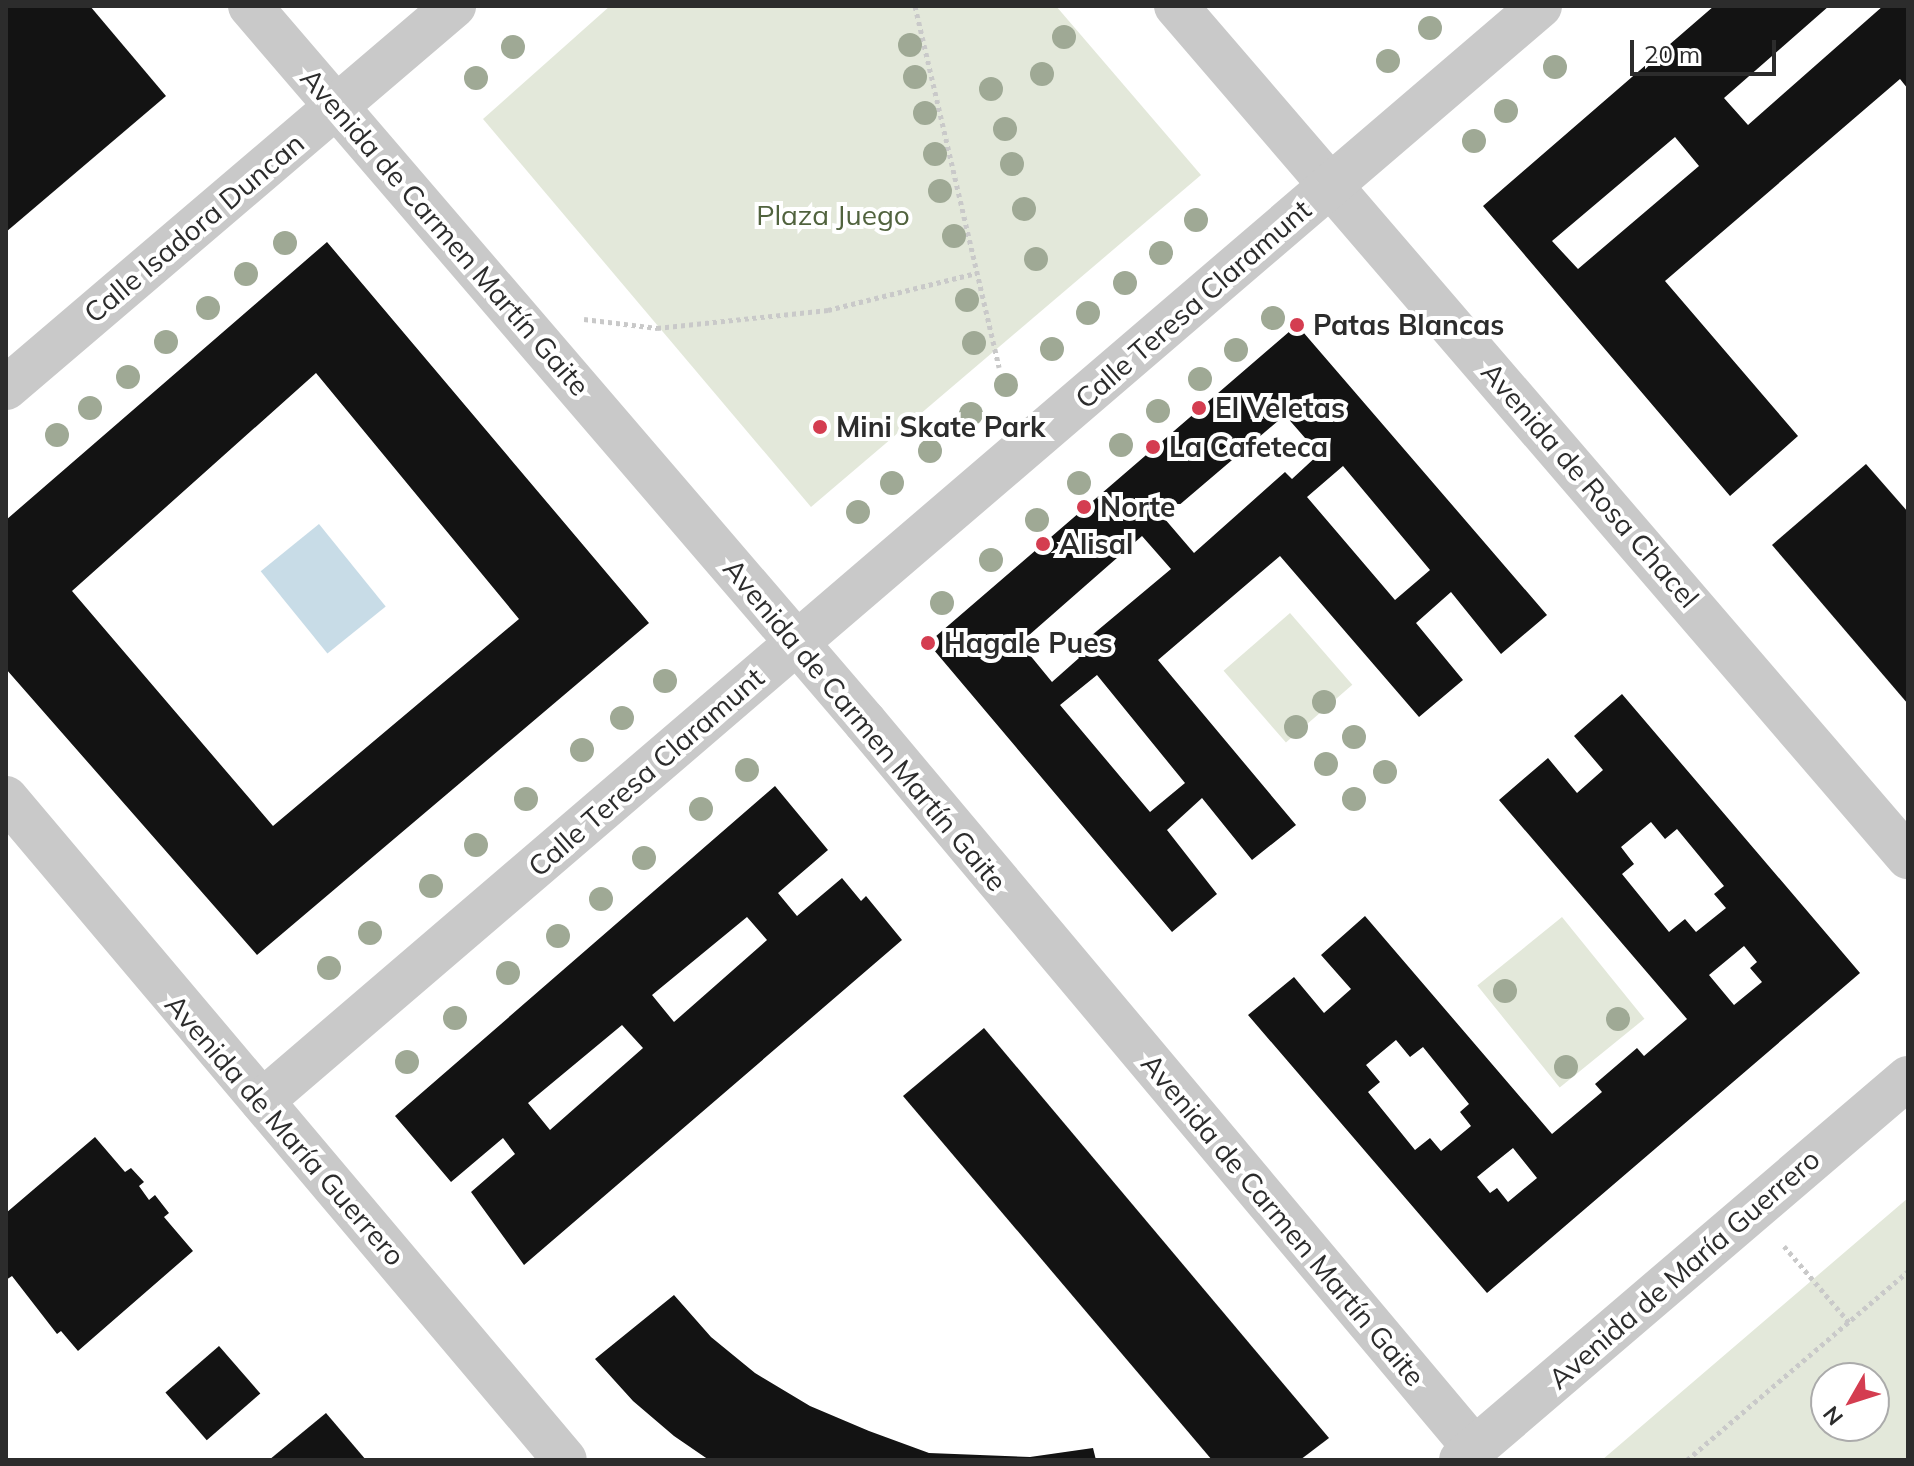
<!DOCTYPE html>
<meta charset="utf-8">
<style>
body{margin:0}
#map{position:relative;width:1914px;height:1466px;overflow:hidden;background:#fff;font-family:Mulish,sans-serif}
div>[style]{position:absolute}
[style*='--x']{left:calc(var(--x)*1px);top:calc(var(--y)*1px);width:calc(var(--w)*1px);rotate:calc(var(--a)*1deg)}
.green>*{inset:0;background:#e3e8da;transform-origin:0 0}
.water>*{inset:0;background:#c8dce7;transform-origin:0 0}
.building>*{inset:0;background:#131313;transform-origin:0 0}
.path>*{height:5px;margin-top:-2.5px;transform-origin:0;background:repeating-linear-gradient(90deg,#c9c9c9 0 4px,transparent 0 8px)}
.minor>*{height:44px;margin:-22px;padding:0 22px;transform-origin:22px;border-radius:22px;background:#c9c9c9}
.trees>*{width:24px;height:24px;margin:-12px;border-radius:50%;background:#9fa995}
.dots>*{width:22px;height:22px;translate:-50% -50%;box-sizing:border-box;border:4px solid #fff;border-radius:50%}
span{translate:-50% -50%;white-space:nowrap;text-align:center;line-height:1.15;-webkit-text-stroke:8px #fff;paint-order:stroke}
.park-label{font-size:28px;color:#51633e}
.street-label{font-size:28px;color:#2c2c2c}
.poi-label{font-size:28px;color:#2c2c2c;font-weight:700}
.left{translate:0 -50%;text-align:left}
.frame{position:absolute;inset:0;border:8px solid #2c2c2c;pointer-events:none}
.north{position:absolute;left:1810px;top:1362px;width:80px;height:80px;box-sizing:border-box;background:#fff;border:2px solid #ababab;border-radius:50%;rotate:231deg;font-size:22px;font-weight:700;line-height:32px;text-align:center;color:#2c2c2c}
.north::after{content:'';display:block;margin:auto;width:28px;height:36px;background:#d43d50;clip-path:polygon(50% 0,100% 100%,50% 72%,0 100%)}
.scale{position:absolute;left:1630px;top:40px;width:146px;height:36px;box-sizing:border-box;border:4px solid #2c2c2c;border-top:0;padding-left:10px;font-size:24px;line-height:28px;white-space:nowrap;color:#2c2c2c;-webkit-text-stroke:6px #fff;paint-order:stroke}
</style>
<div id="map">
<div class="green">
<div style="clip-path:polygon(610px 6px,1056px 6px,1201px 175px,811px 507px,483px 119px)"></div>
<div style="left:1290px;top:613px;width:95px;height:88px;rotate:49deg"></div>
<div style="left:1562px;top:917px;width:131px;height:109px;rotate:51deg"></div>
<div style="clip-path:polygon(evenodd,1908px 1198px,1908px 1460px,1602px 1460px,1908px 1198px,1874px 1378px,1874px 1426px,1826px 1426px,1826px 1378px,1874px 1378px)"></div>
</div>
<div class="water">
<div style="left:319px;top:524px;width:106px;height:75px;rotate:51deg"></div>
</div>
<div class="building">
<div style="clip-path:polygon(6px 6px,90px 6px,166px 96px,6px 232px)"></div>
<div style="clip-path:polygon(evenodd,1714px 6px,1829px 6px,1724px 98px,1748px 125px,1883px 6px,1908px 6px,1908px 89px,1900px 79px,1665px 281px,1798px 436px,1730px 496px,1483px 206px,1714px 6px,1675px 137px,1699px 166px,1578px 269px,1552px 241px,1675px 137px)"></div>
<div style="clip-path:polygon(evenodd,327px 242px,649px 623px,257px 955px,6px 669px,6px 520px,327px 242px,316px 373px,519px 619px,273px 826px,72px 591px,316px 373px)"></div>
<div style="clip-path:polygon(evenodd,1297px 325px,1547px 615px,1501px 654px,1451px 592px,1416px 623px,1463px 680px,1419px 717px,1280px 556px,1158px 660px,1296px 825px,1252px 860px,1202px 798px,1167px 830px,1217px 894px,1172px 932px,928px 643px,1297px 325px,1285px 415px,1319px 454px,1292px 479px,1285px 472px,1194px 553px,1164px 518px,1285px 415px,1297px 325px,1343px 466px,1430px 570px,1395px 600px,1307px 497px,1343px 466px,1297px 325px,1142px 536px,1171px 569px,1073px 651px,1079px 658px,1052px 682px,1020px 643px,1142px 536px,1297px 325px,1097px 675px,1185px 783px,1150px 812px,1060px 705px,1097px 675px)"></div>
<div style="clip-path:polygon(1866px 464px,1908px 512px,1908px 704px,1772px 545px)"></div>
<div style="clip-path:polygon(evenodd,1622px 694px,1860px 973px,1487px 1293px,1248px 1015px,1294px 977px,1324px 1013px,1351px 989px,1321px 955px,1365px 916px,1552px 1134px,1602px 1092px,1595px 1084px,1637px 1048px,1644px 1056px,1687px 1019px,1499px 800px,1548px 758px,1577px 793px,1603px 770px,1574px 736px,1622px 694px,1651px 822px,1665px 839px,1677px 829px,1724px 886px,1714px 894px,1726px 908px,1696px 932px,1685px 919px,1669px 932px,1622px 874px,1634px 864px,1621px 847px,1651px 822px,1622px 694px,1744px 946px,1757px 962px,1750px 968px,1762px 982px,1734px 1005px,1709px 975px,1744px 946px,1622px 694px,1396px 1040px,1410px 1057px,1423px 1047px,1469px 1104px,1460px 1112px,1471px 1126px,1441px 1151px,1430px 1138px,1415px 1150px,1368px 1092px,1380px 1082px,1366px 1065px,1396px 1040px,1622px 694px,1513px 1148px,1537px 1178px,1508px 1202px,1497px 1188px,1490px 1193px,1477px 1177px,1513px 1148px)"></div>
<div style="clip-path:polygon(evenodd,775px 786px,828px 850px,778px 893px,797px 916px,842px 878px,861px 901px,866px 896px,902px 940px,524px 1265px,471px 1192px,515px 1154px,503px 1138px,451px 1182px,395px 1116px,775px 786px,747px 917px,767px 940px,674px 1022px,652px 995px,747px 917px,775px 786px,622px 1025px,643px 1048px,550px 1130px,528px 1103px,622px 1025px)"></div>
<div style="clip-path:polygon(984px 1028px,1329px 1438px,1300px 1460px,1212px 1460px,903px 1096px)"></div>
<div style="clip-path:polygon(95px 1137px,125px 1172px,131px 1168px,144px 1182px,139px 1186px,149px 1200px,155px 1195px,169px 1213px,164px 1217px,193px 1251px,78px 1351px,61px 1331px,57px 1334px,12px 1276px,6px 1280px,6px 1213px)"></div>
<div style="clip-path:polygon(674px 1295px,711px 1337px,755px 1373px,810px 1406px,869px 1431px,929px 1453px,1030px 1457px,1093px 1448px,1096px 1460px,709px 1460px,674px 1436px,633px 1401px,595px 1359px)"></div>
<div style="left:219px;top:1346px;width:63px;height:71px;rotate:49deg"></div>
<div style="clip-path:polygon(326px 1413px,366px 1460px,269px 1460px)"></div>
</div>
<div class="path">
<div style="--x:915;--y:6;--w:371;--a:76.9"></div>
<div style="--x:584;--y:319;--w:74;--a:7"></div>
<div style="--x:657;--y:328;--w:172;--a:-6"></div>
<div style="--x:828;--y:310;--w:153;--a:-14"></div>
<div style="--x:1784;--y:1246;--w:100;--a:49.5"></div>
<div style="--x:1687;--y:1460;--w:291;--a:-40.5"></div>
</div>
<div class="minor">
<div style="--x:250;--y:6;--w:944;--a:49.34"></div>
<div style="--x:865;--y:722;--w:949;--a:50"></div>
<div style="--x:1176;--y:6;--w:1123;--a:49.3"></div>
<div style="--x:6;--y:388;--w:589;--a:-40.45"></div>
<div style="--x:6;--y:798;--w:866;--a:49.82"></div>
<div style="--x:262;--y:1101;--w:1683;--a:-40.59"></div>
<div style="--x:1461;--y:1460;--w:588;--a:-40.52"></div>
</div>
<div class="trees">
<div style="left:1430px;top:28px"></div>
<div style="left:1064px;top:37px"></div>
<div style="left:910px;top:45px"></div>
<div style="left:513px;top:47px"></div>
<div style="left:1388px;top:61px"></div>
<div style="left:1555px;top:67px"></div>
<div style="left:1042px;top:74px"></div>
<div style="left:915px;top:77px"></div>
<div style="left:476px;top:78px"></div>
<div style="left:991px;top:89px"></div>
<div style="left:1506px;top:111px"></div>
<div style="left:925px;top:113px"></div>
<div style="left:1005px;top:129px"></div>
<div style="left:1474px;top:141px"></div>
<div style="left:935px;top:154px"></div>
<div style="left:1012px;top:164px"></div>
<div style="left:940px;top:191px"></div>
<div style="left:1024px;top:209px"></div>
<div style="left:1196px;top:220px"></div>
<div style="left:954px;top:236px"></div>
<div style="left:285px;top:243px"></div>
<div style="left:1161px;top:253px"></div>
<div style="left:1036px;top:259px"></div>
<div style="left:246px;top:274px"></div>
<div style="left:1125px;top:283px"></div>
<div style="left:967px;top:300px"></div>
<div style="left:208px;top:308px"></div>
<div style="left:1088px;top:313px"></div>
<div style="left:1273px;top:318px"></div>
<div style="left:166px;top:342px"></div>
<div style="left:974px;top:343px"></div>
<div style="left:1052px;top:349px"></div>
<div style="left:1236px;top:350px"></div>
<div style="left:128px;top:377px"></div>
<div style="left:1200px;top:379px"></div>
<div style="left:1006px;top:385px"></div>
<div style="left:90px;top:408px"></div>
<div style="left:1158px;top:411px"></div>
<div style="left:971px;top:414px"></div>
<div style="left:57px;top:435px"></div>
<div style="left:1121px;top:445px"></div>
<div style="left:930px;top:451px"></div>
<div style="left:892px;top:483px"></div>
<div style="left:1079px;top:483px"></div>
<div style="left:858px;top:512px"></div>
<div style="left:1037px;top:520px"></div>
<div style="left:991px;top:560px"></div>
<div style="left:942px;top:603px"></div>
<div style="left:665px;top:681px"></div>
<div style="left:1324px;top:702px"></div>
<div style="left:622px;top:718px"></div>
<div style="left:1296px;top:727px"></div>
<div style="left:1354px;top:737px"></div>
<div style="left:582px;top:750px"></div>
<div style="left:1326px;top:764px"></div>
<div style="left:747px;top:770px"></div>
<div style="left:1385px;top:772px"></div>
<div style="left:526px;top:799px"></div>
<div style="left:1354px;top:799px"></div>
<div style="left:701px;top:809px"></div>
<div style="left:476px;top:845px"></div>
<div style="left:644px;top:858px"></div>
<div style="left:431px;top:886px"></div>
<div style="left:601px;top:899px"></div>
<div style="left:370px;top:933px"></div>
<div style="left:558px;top:936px"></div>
<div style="left:329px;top:968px"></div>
<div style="left:508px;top:973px"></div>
<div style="left:1505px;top:991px"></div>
<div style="left:455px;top:1018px"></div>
<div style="left:1618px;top:1019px"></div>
<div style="left:407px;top:1062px"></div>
<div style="left:1566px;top:1067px"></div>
</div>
<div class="dots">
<div style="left:1297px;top:325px;background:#d43d50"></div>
<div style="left:1199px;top:408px;background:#d43d50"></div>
<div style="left:820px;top:427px;background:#d43d50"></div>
<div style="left:1153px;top:447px;background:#d43d50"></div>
<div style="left:1084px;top:507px;background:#d43d50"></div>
<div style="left:1043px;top:544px;background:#d43d50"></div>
<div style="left:928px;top:643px;background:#d43d50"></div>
</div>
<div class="park-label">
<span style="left:833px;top:215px">Plaza Juego</span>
</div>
<div class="street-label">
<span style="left:194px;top:228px;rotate:-40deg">Calle Isadora Duncan</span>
<span style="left:445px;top:232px;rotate:49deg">Avenida de Carmen Martín Gaite</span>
<span style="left:1193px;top:304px;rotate:-41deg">Calle Teresa Claramunt</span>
<span style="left:1590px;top:485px;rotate:49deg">Avenida de Rosa Chacel</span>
<span style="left:865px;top:725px;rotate:50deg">Avenida de Carmen Martín Gaite</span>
<span style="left:646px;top:772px;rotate:-41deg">Calle Teresa Claramunt</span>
<span style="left:285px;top:1130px;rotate:49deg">Avenida de María Guerrero</span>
<span style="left:1283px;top:1220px;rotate:50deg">Avenida de Carmen Martín Gaite</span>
<span style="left:1684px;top:1269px;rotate:-41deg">Avenida de María Guerrero</span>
</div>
<div class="poi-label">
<span class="left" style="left:1313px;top:325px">Patas Blancas</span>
<span class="left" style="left:1215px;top:408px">El Veletas</span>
<span class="left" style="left:836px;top:427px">Mini Skate Park</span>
<span class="left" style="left:1169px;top:447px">La Cafeteca</span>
<span class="left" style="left:1100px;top:507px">Norte</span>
<span class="left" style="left:1059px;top:544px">Alisal</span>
<span class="left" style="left:944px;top:643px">Hagale Pues</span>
</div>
<div class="frame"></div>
<div class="north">N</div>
<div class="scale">20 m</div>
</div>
